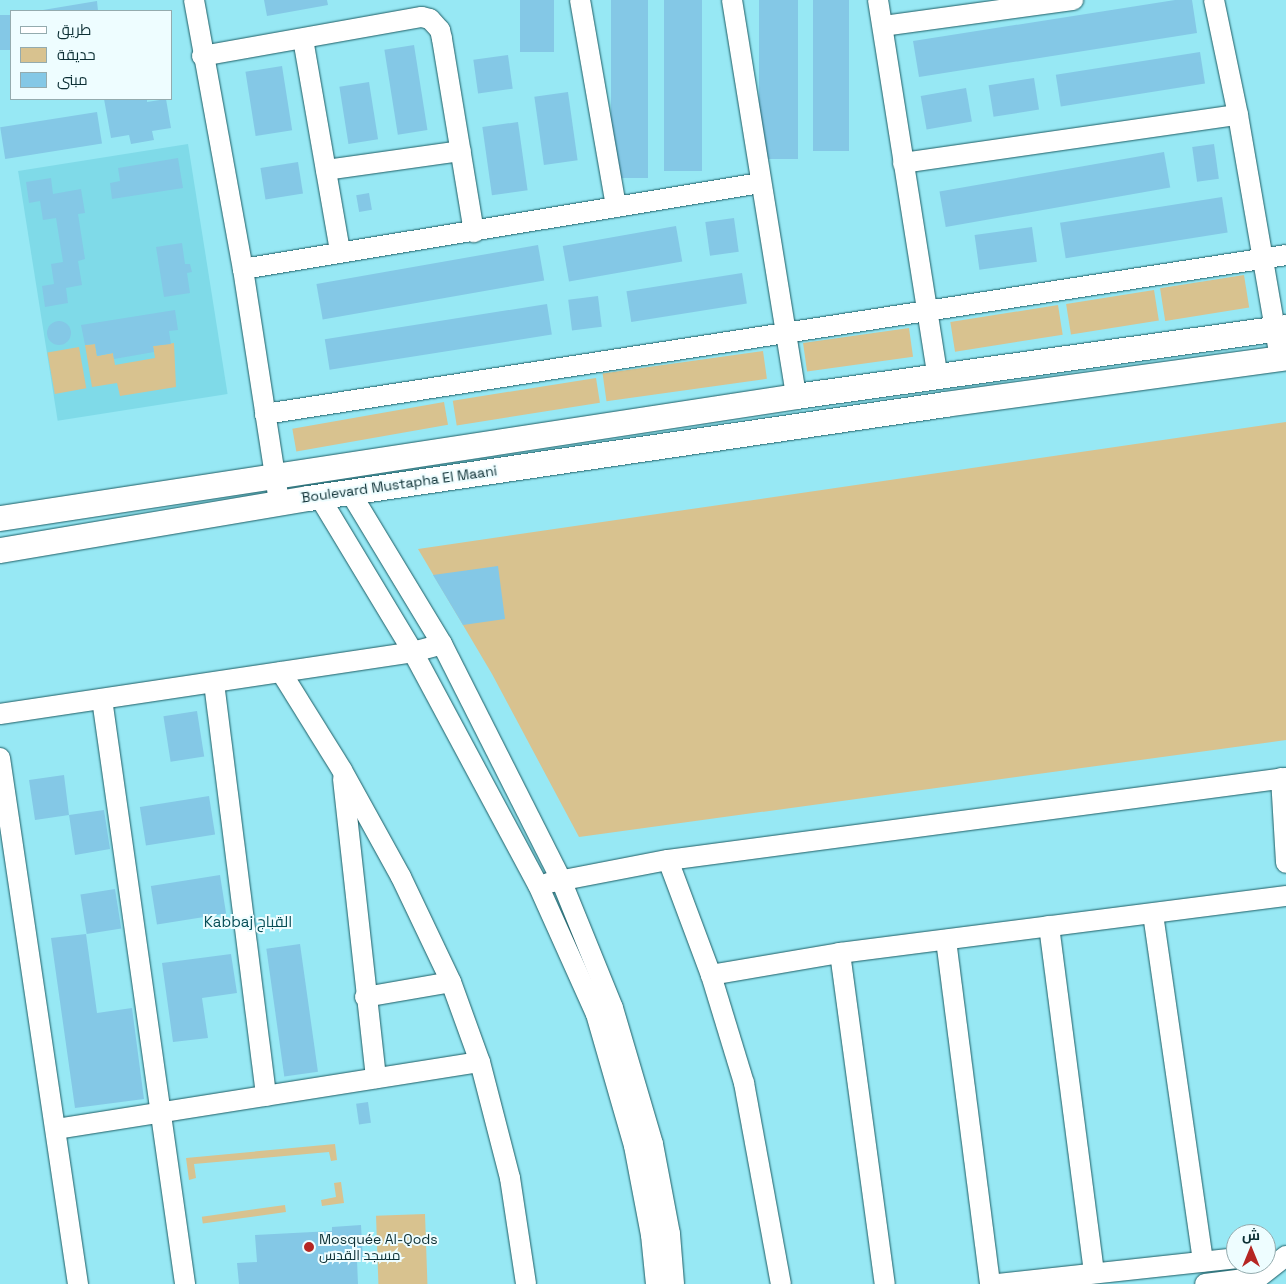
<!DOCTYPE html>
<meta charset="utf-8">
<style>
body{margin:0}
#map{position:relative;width:1286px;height:1284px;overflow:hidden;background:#97e8f4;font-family:"Space Grotesk",Cairo,sans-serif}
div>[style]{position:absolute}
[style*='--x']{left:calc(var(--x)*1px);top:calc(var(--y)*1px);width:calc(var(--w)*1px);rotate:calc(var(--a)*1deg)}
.built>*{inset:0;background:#7fdae8;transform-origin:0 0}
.green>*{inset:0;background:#d8c28f;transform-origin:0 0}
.building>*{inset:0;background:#84c8e6;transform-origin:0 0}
.round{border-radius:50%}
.roads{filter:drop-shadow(0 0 1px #1d5d65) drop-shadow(0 0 1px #1d5d65)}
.minor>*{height:20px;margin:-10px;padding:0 10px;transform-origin:10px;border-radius:10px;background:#fff}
.tertiary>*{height:25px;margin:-12.5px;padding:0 12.5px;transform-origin:12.5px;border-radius:12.5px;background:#fff}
.dots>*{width:14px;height:14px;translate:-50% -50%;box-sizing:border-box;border:2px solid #eefdff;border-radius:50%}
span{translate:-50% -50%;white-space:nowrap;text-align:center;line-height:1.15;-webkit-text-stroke:4px #eefdff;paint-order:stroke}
.street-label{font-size:14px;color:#0c2f34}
.poi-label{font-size:14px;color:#0c2f34}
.left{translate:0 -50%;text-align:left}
.neighbourhood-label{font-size:15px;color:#074e57}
.legend{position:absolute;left:10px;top:10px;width:162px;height:90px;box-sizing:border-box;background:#eefdff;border:1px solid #94abae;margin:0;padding:6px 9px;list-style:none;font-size:15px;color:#0c2f34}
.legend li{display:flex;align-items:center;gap:10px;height:25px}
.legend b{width:25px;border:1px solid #94abae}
.north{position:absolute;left:1226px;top:1224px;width:50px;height:50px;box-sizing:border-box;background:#eefdff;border:1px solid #94abae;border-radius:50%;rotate:0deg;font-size:14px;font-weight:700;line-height:20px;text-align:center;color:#0c2f34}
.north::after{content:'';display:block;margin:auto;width:18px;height:22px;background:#b52623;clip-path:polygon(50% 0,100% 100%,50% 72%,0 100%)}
</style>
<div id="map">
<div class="built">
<div style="left:188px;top:144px;width:253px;height:172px;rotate:81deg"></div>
</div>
<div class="green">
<div style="left:1244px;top:275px;width:33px;height:85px;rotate:81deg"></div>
<div style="left:1154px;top:290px;width:31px;height:89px;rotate:81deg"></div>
<div style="left:1058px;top:305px;width:30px;height:109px;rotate:81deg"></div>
<div style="left:909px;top:328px;width:29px;height:107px;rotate:82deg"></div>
<div style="clip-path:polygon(174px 343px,176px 387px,120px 396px,117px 383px,92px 387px,85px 345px,95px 344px,97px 356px,113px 353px,115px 365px,155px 358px,153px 346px)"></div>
<div style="left:79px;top:347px;width:42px;height:32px;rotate:80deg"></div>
<div style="left:763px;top:351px;width:28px;height:162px;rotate:82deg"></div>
<div style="left:596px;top:378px;width:25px;height:145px;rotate:81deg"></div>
<div style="left:444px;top:402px;width:23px;height:154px;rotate:80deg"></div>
<div style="clip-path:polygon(1286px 422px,1286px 740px,579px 837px,492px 674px,418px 549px)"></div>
<div style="clip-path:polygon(335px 1144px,337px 1160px,331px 1161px,329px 1152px,194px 1164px,196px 1178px,189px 1180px,186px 1158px)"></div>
<div style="clip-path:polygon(341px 1182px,344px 1203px,322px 1206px,321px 1200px,336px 1197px,334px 1183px)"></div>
<div style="left:285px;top:1205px;width:7px;height:84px;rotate:82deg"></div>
<div style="left:425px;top:1214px;width:70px;height:49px;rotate:88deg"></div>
</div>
<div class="building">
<div style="clip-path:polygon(264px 0,327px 0,328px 5px,267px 16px)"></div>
<div style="left:520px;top:0;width:34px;height:52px"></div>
<div style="left:611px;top:0;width:37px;height:178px"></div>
<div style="left:664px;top:0;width:38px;height:171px"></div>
<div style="left:759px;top:0;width:39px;height:159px"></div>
<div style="left:813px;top:0;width:36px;height:151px"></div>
<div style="clip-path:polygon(1175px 0,1192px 0,1197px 33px,919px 77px,913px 41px)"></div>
<div style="clip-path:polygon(97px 1px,98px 11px,43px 11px,43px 10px)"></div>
<div style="left:11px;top:15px;width:35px;height:11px;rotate:90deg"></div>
<div style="left:414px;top:45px;width:86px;height:30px;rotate:81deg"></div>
<div style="left:1200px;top:52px;width:32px;height:146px;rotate:81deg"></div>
<div style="left:508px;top:55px;width:34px;height:35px;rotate:82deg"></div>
<div style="left:282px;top:66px;width:65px;height:37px;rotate:81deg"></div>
<div style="left:1034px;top:78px;width:32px;height:46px;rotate:81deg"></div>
<div style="left:369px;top:82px;width:58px;height:30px;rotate:81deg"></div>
<div style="left:966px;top:88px;width:34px;height:46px;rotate:80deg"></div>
<div style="left:568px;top:92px;width:69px;height:34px;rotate:82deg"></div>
<div style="clip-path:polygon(104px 99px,147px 99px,147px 102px,166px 99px,171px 128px,152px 131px,154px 140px,131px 144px,129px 135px,111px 138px)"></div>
<div style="left:97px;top:112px;width:32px;height:98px;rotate:81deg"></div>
<div style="left:518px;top:122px;width:69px;height:36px;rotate:82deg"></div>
<div style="left:1214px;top:144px;width:35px;height:22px;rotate:82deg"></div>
<div style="left:1164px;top:152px;width:36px;height:228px;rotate:80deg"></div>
<div style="clip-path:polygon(178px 158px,183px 188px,112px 199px,110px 183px,120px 181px,118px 168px)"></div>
<div style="left:298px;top:162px;width:32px;height:38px;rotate:81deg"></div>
<div style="clip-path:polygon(51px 178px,53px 194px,81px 189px,85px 213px,78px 214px,85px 259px,78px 261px,82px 285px,66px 288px,68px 303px,45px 307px,42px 286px,54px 284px,51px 264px,63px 262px,56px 218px,43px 220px,40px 201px,29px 203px,26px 182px)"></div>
<div style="left:369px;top:193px;width:17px;height:13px;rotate:80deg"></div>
<div style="left:1222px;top:197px;width:36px;height:164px;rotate:81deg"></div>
<div style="left:734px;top:218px;width:34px;height:29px;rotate:82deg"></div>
<div style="left:676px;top:226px;width:36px;height:115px;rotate:80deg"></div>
<div style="left:1032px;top:227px;width:35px;height:58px;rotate:82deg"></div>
<div style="clip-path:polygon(182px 243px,185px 264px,190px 264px,192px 272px,187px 273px,190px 293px,164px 297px,156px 247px)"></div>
<div style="left:538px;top:245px;width:36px;height:225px;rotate:80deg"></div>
<div style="left:742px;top:273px;width:31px;height:117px;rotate:81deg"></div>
<div style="left:598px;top:296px;width:31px;height:30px;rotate:83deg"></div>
<div style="left:547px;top:304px;width:31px;height:225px;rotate:81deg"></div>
<div style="clip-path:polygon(175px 310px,178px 330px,169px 331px,171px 344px,153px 346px,154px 352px,114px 359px,113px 353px,97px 356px,95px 344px,85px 345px,81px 325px)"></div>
<div class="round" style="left:47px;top:321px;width:24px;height:24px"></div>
<div style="clip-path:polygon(498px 566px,505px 619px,463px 625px,433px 575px)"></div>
<div style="left:197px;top:711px;width:46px;height:34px;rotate:81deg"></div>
<div style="clip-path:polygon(64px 775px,69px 815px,104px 810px,110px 849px,75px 855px,69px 815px,35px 820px,29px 780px)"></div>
<div style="left:209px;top:796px;width:39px;height:70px;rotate:81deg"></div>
<div style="left:220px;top:875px;width:39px;height:70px;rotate:81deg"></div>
<div style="left:115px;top:889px;width:40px;height:35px;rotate:81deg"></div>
<div style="clip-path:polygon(86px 934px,97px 1013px,132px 1008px,144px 1099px,75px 1108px,51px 938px)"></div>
<div style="left:300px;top:944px;width:129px;height:34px;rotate:82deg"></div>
<div style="clip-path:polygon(231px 954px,237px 993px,202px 998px,208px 1038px,173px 1042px,162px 963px)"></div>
<div style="left:368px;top:1102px;width:21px;height:12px;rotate:82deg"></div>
<div style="clip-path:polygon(361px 1225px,363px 1260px,357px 1260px,358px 1284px,239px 1284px,237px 1263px,257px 1262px,255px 1235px,332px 1231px,332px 1227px)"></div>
</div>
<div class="roads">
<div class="minor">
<div style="--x:194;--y:0;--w:273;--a:79.7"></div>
<div style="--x:243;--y:269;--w:236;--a:81.2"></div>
<div style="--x:580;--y:0;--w:210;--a:80.1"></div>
<div style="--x:732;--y:0;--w:401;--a:80.8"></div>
<div style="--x:878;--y:0;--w:382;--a:81"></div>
<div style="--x:1214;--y:0;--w:117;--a:78.2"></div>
<div style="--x:1238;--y:115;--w:247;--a:80.2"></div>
<div style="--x:883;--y:26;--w:192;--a:-7.8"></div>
<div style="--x:303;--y:39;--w:216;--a:80.1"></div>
<div style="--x:202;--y:56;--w:223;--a:-10.1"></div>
<div style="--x:422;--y:17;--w:8;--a:14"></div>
<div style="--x:430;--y:19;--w:15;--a:48"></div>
<div style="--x:440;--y:30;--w:9;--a:77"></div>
<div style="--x:442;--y:39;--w:196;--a:80.6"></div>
<div style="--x:903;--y:163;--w:338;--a:-8.2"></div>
<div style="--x:326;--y:170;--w:136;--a:-8"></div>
<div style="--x:243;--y:269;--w:524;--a:-9.44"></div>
<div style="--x:265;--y:414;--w:1033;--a:-8.85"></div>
<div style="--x:350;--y:492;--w:178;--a:58.8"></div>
<div style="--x:442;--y:644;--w:264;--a:63.2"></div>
<div style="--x:561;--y:880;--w:138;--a:67.9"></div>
<div style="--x:613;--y:1008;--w:142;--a:73.6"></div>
<div style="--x:653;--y:1144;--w:92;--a:79.3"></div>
<div style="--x:670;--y:1234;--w:50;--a:85.4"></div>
<div style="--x:319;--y:496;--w:182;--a:58.9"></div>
<div style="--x:413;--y:652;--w:264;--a:61.8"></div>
<div style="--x:538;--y:885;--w:141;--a:65.8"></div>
<div style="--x:596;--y:1014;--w:137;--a:73.9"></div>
<div style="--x:634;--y:1146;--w:91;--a:79.2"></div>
<div style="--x:651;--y:1235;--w:49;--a:84.2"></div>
<div style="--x:281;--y:672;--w:115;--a:58.1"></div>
<div style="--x:342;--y:770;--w:122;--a:61.1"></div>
<div style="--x:401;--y:877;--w:116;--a:64.5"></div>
<div style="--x:451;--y:982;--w:85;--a:70.1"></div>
<div style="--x:480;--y:1062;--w:120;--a:75.5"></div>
<div style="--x:510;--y:1178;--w:107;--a:81.4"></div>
<div style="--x:214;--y:683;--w:416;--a:82.8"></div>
<div style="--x:102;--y:699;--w:591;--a:81.92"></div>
<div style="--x:0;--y:714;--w:418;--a:-8.5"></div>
<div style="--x:413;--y:652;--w:30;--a:-15"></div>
<div style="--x:0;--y:758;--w:532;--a:81.57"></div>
<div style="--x:1281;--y:778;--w:85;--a:86.6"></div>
<div style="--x:343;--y:779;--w:301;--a:83.7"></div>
<div style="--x:668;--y:860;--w:123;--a:69.5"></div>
<div style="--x:711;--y:975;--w:113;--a:73"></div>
<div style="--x:744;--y:1083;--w:204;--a:79.6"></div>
<div style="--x:548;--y:883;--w:122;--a:-10.9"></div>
<div style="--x:668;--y:860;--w:623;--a:-7.56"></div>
<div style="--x:1153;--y:914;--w:351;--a:81.8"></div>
<div style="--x:1049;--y:926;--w:350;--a:82.6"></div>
<div style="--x:946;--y:940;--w:347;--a:82.7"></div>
<div style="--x:840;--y:953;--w:334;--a:82.3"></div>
<div style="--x:711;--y:975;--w:131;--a:-9.7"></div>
<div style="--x:840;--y:953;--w:450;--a:-7.3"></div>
<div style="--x:365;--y:997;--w:87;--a:-9.9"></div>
<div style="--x:56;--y:1129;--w:429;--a:-9"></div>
<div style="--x:998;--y:1284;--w:239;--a:-6.2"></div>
<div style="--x:1205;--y:1284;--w:54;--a:-7.4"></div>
<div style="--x:1259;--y:1277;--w:34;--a:-38"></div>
</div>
<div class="tertiary">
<div style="--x:0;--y:518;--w:805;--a:-8.71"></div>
<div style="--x:796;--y:396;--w:495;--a:-8"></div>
<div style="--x:0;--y:550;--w:312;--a:-9.6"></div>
<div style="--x:308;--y:498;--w:644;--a:-8.39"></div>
<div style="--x:945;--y:404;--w:344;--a:-7.8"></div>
</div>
</div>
<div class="dots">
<div style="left:309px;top:1247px;background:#b52623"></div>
</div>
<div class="street-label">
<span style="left:399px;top:484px;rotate:-8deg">Boulevard Mustapha El Maani</span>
</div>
<div class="poi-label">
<span class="left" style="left:319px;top:1247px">Mosquée Al-Qods<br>مسجد القدس</span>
</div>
<div class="neighbourhood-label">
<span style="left:248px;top:922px">Kabbaj القباج</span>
</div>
<ul class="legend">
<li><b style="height:6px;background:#fff"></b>طريق</li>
<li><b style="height:14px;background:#d8c28f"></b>حديقة</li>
<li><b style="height:14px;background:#84c8e6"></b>مبنى</li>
</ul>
<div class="north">ش</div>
</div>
